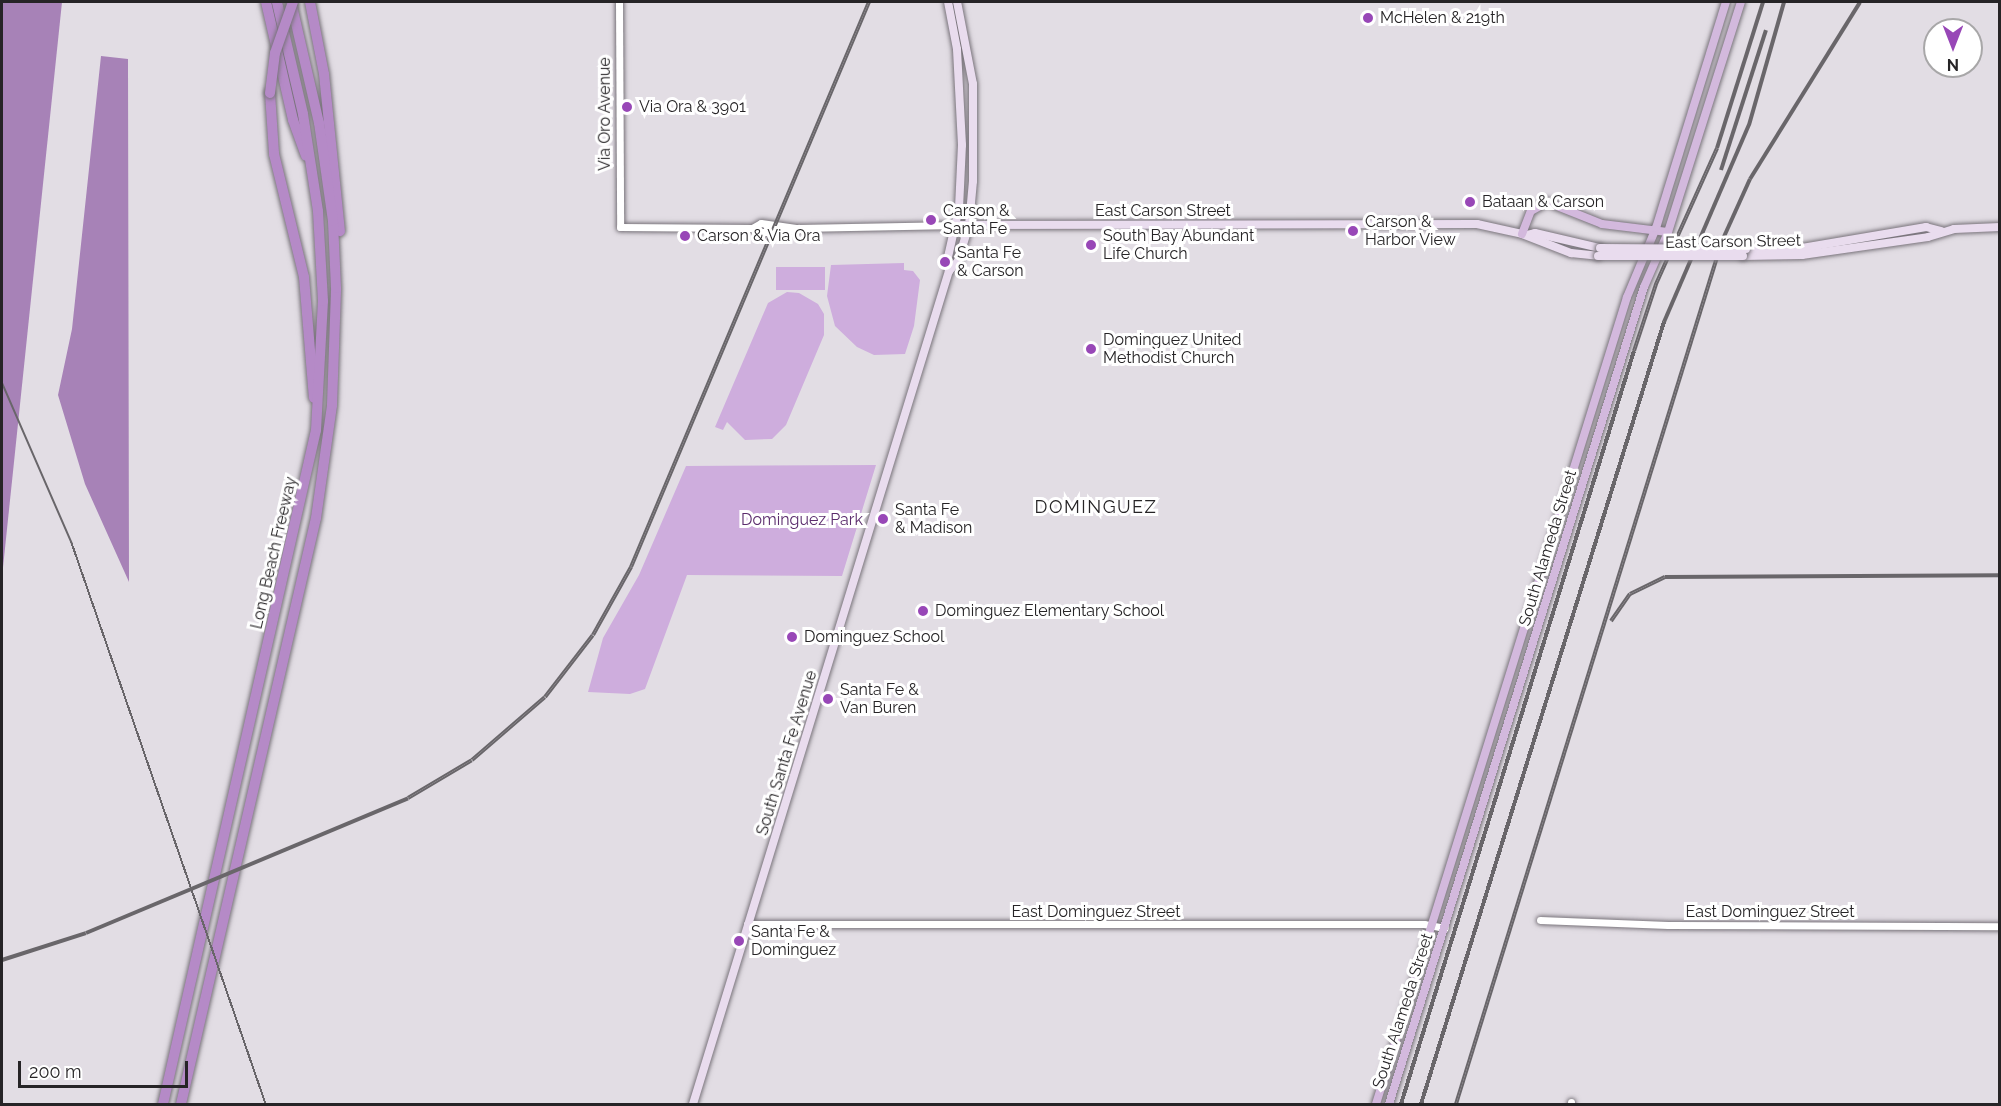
<!DOCTYPE html>
<style>
body{margin:0}
#map{position:relative;width:2001px;height:1106px;overflow:hidden;background:#e2dde4;font-family:Raleway,sans-serif}
div>[style]{position:absolute}
[style*='--x']{left:calc(var(--x)*1px);top:calc(var(--y)*1px);width:calc(var(--w)*1px);rotate:calc(var(--a)*1deg)}
.green>*{inset:0;background:#ceaddd;transform-origin:0 0}
.water>*{inset:0;background:#a782b7}
.roads{filter:drop-shadow(0 0 2px #79747b) drop-shadow(0 0 2px #79747b)}
.tertiary>*{height:7px;margin:-3.5px;padding:0 3.5px;transform-origin:3.5px;border-radius:3.5px;background:#fff}
.secondary>*{height:8px;margin:-4px;padding:0 4px;transform-origin:4px;border-radius:4px;background:#e9dcee}
.primary>*{height:8px;margin:-4px;padding:0 4px;transform-origin:4px;border-radius:4px;background:#d3b9dd}
.motorway>*{height:10px;margin:-5px;padding:0 5px;transform-origin:5px;border-radius:5px;background:#b58ac7}
.tram>*{height:1.5px;margin:-0.75px;padding:0 0.75px;transform-origin:0.75px;border-radius:0.75px;background:#69666a}
.rail>*{height:4px;margin-top:-2px;transform-origin:0;background:repeating-linear-gradient(90deg,#fff 0 4.5px,#69666a 0 9px);box-sizing:border-box;border-block:2px solid #69666a}
.bridges{filter:drop-shadow(0 0 2px #79747b) drop-shadow(0 0 2px #79747b)}
.secondary-bridge>*{height:8px;margin:-4px;padding:0 4px;transform-origin:4px;border-radius:4px;background:#e9dcee}
.motorway-bridge>*{height:10px;margin:-5px;padding:0 5px;transform-origin:5px;border-radius:5px;background:#b58ac7}
.dots>*{width:16px;height:16px;translate:-50% -50%;box-sizing:border-box;border:3px solid #fff;border-radius:50%}
span{translate:-50% -50%;white-space:nowrap;text-align:center;line-height:1.15;-webkit-text-stroke:6px #fff;paint-order:stroke}
.poi-label{font-size:16px;color:#262426}
.left{translate:0 -50%;text-align:left}
.street-label{font-size:16px;color:#262426}
.park-label{font-size:16px;color:#5b2c6d}
.neighbourhood-label{font-size:18px;color:#262426;letter-spacing:1.5px}
.frame{position:absolute;inset:0;border:3px solid #262426;pointer-events:none}
.north{position:absolute;left:1923px;top:18px;width:60px;height:60px;box-sizing:border-box;background:#fff;border:2px solid #a8a7a8;border-radius:50%;rotate:180deg;font-size:16px;font-weight:700;line-height:24px;text-align:center;color:#262426}
.north::after{content:'';display:block;margin:auto;width:21px;height:27px;background:#9847b7;clip-path:polygon(50% 0,100% 100%,50% 72%,0 100%)}
.scale{position:absolute;left:18px;top:1061px;width:170px;height:27px;box-sizing:border-box;border:3px solid #262426;border-top:0;padding-left:8px;font-size:18px;line-height:21px;white-space:nowrap;color:#262426;-webkit-text-stroke:4px #fff;paint-order:stroke}
</style>
<div id="map">
<div class="green">
<div style="clip-path:polygon(904px 263px,904px 270px,913px 271px,920px 280px,914px 326px,905px 354px,874px 355px,857px 347px,835px 326px,827px 296px,831px 265px)"></div>
<div style="left:776px;top:267px;width:49px;height:23px"></div>
<div style="clip-path:polygon(787px 292px,799px 293px,818px 304px,824px 314px,824px 335px,786px 425px,772px 439px,745px 440px,727px 422px,723px 430px,715px 427px,768px 303px)"></div>
<div style="clip-path:polygon(876px 465px,842px 576px,687px 575px,645px 689px,630px 694px,588px 692px,603px 638px,639px 575px,686px 466px)"></div>
</div>
<div class="water">
<div style="clip-path:polygon(2px 2px,62px 2px,2px 577px)"></div>
<div style="clip-path:polygon(101px 56px,128px 59px,129px 582px,85px 484px,58px 395px,72px 329px)"></div>
</div>
<div class="roads">
<div class="tertiary">
<div style="--x:619;--y:2;--w:225;--a:89.7"></div>
<div style="--x:620;--y:227;--w:132;--a:0.4"></div>
<div style="--x:752;--y:228;--w:10;--a:-29"></div>
<div style="--x:761;--y:223;--w:37;--a:8"></div>
<div style="--x:752;--y:228;--w:11;--a:22"></div>
<div style="--x:762;--y:232;--w:23;--a:0"></div>
<div style="--x:785;--y:232;--w:14;--a:-17"></div>
<div style="--x:798;--y:228;--w:159;--a:-1.1"></div>
<div style="--x:1540;--y:920;--w:128;--a:2.2"></div>
<div style="--x:1668;--y:925;--w:332;--a:0.2"></div>
<div style="--x:747;--y:924;--w:677;--a:0"></div>
<div style="--x:1424;--y:924;--w:21;--a:11"></div>
<div style="--x:1571;--y:1104;--w:2;--a:-90"></div>
</div>
<div class="secondary">
<div style="--x:957;--y:225;--w:520;--a:-0.11"></div>
<div style="--x:1477;--y:224;--w:46;--a:12.5"></div>
<div style="--x:1522;--y:234;--w:53;--a:21.2"></div>
<div style="--x:1571;--y:253;--w:27;--a:6"></div>
<div style="--x:1527;--y:235;--w:8;--a:-14"></div>
<div style="--x:1535;--y:233;--w:67;--a:13"></div>
<div style="--x:1746;--y:249;--w:56;--a:-1"></div>
<div style="--x:1802;--y:248;--w:126;--a:-9.6"></div>
<div style="--x:1926;--y:227;--w:16;--a:15"></div>
<div style="--x:1743;--y:256;--w:59;--a:-1"></div>
<div style="--x:1802;--y:255;--w:127;--a:-8.1"></div>
<div style="--x:1928;--y:237;--w:27;--a:-17"></div>
<div style="--x:1954;--y:229;--w:46;--a:-2.5"></div>
<div style="--x:949;--y:271;--w:13;--a:-48"></div>
<div style="--x:958;--y:261;--w:38;--a:-73"></div>
<div style="--x:969;--y:225;--w:44;--a:-84.8"></div>
<div style="--x:973;--y:181;--w:97;--a:-90"></div>
<div style="--x:973;--y:84;--w:84;--a:-101"></div>
<div style="--x:693;--y:1104;--w:871;--a:-72.92"></div>
<div style="--x:949;--y:271;--w:14;--a:-94"></div>
<div style="--x:948;--y:257;--w:50;--a:-77.3"></div>
<div style="--x:959;--y:208;--w:63;--a:-87.3"></div>
<div style="--x:962;--y:145;--w:96;--a:-93"></div>
<div style="--x:957;--y:49;--w:48;--a:-100.8"></div>
</div>
<div class="primary">
<div style="--x:1522;--y:234;--w:25;--a:-69"></div>
<div style="--x:1531;--y:211;--w:18;--a:-29"></div>
<div style="--x:1547;--y:202;--w:59;--a:21.8"></div>
<div style="--x:1602;--y:224;--w:66;--a:6.9"></div>
<div style="--x:1376;--y:1104;--w:845;--a:-72.72"></div>
<div style="--x:1627;--y:297;--w:75;--a:-67.2"></div>
<div style="--x:1656;--y:228;--w:237;--a:-72.8"></div>
<div style="--x:1389;--y:1104;--w:856;--a:-72.67"></div>
<div style="--x:1644;--y:287;--w:60;--a:-66.4"></div>
<div style="--x:1668;--y:232;--w:241;--a:-72.4"></div>
</div>
<div class="motorway">
<div style="--x:266;--y:2;--w:121;--a:77.1"></div>
<div style="--x:293;--y:120;--w:38;--a:70"></div>
<div style="--x:310;--y:2;--w:73;--a:79"></div>
<div style="--x:324;--y:74;--w:158;--a:84.2"></div>
<div style="--x:270;--y:93;--w:61;--a:86.2"></div>
<div style="--x:274;--y:154;--w:127;--a:76.3"></div>
<div style="--x:304;--y:277;--w:121;--a:85.3"></div>
<div style="--x:163;--y:1104;--w:691;--a:-77.21"></div>
<div style="--x:316;--y:430;--w:129;--a:-86.9"></div>
<div style="--x:323;--y:301;--w:90;--a:-93.2"></div>
<div style="--x:318;--y:211;--w:98;--a:-98.8"></div>
<div style="--x:303;--y:114;--w:115;--a:-103.1"></div>
<div style="--x:181;--y:1104;--w:601;--a:-77.03"></div>
<div style="--x:316;--y:518;--w:114;--a:-81.9"></div>
<div style="--x:332;--y:405;--w:117;--a:-88"></div>
<div style="--x:336;--y:288;--w:67;--a:-92.6"></div>
<div style="--x:333;--y:221;--w:99;--a:-98.1"></div>
<div style="--x:319;--y:123;--w:124;--a:-103"></div>
</div>
</div>
<div class="tram">
<div style="--x:2;--y:382;--w:176;--a:66.5"></div>
<div style="--x:72;--y:543;--w:594;--a:70.92"></div>
</div>
<div class="rail">
<div style="--x:1721;--y:170;--w:147;--a:-72.2"></div>
<div style="--x:1611;--y:621;--w:33;--a:-55"></div>
<div style="--x:1630;--y:594;--w:39;--a:-26"></div>
<div style="--x:1665;--y:577;--w:335;--a:-0.3"></div>
<div style="--x:2;--y:960;--w:88;--a:-17.8"></div>
<div style="--x:86;--y:933;--w:349;--a:-22.7"></div>
<div style="--x:408;--y:798;--w:74;--a:-30.7"></div>
<div style="--x:472;--y:760;--w:96;--a:-40.8"></div>
<div style="--x:545;--y:697;--w:78;--a:-52.3"></div>
<div style="--x:593;--y:635;--w:78;--a:-60.8"></div>
<div style="--x:631;--y:567;--w:613;--a:-67.16"></div>
<div style="--x:1401;--y:1104;--w:788;--a:-72.81"></div>
<div style="--x:1634;--y:351;--w:71;--a:-71.8"></div>
<div style="--x:1656;--y:284;--w:149;--a:-65.8"></div>
<div style="--x:1717;--y:148;--w:153;--a:-72.5"></div>
<div style="--x:1421;--y:1104;--w:819;--a:-72.74"></div>
<div style="--x:1664;--y:322;--w:215;--a:-66.7"></div>
<div style="--x:1749;--y:125;--w:128;--a:-74.1"></div>
<div style="--x:1456;--y:1104;--w:903;--a:-72.87"></div>
<div style="--x:1722;--y:241;--w:68;--a:-65.7"></div>
<div style="--x:1750;--y:179;--w:208;--a:-58.1"></div>
</div>
<div class="bridges">
<div class="secondary-bridge">
<div style="--x:1600;--y:248;--w:146;--a:0.4"></div>
<div style="--x:1598;--y:256;--w:145;--a:0"></div>
</div>
<div class="motorway-bridge">
<div style="--x:270;--y:93;--w:40;--a:-82.9"></div>
<div style="--x:275;--y:53;--w:54;--a:-70.6"></div>
</div>
</div>
<div class="dots">
<div style="left:1368px;top:18px;background:#9847b7"></div>
<div style="left:627px;top:107px;background:#9847b7"></div>
<div style="left:1470px;top:202px;background:#9847b7"></div>
<div style="left:931px;top:220px;background:#9847b7"></div>
<div style="left:1353px;top:231px;background:#9847b7"></div>
<div style="left:685px;top:236px;background:#9847b7"></div>
<div style="left:1091px;top:245px;background:#9847b7"></div>
<div style="left:945px;top:262px;background:#9847b7"></div>
<div style="left:1091px;top:349px;background:#9847b7"></div>
<div style="left:883px;top:519px;background:#9847b7"></div>
<div style="left:923px;top:611px;background:#9847b7"></div>
<div style="left:792px;top:637px;background:#9847b7"></div>
<div style="left:828px;top:699px;background:#9847b7"></div>
<div style="left:739px;top:941px;background:#9847b7"></div>
</div>
<div class="poi-label">
<span class="left" style="left:1380px;top:18px">McHelen &amp; 219th</span>
<span class="left" style="left:639px;top:107px">Via Ora &amp; 3901</span>
<span class="left" style="left:1482px;top:202px">Bataan &amp; Carson</span>
<span class="left" style="left:943px;top:220px">Carson &amp;<br>Santa Fe</span>
<span class="left" style="left:1365px;top:231px">Carson &amp;<br>Harbor View</span>
<span class="left" style="left:697px;top:236px">Carson &amp; Via Ora</span>
<span class="left" style="left:1103px;top:245px">South Bay Abundant<br>Life Church</span>
<span class="left" style="left:957px;top:262px">Santa Fe<br>&amp; Carson</span>
<span class="left" style="left:1103px;top:349px">Dominguez United<br>Methodist Church</span>
<span class="left" style="left:895px;top:519px">Santa Fe<br>&amp; Madison</span>
<span class="left" style="left:935px;top:611px">Dominguez Elementary School</span>
<span class="left" style="left:804px;top:637px">Dominguez School</span>
<span class="left" style="left:840px;top:699px">Santa Fe &amp;<br>Van Buren</span>
<span class="left" style="left:751px;top:941px">Santa Fe &amp;<br>Dominguez</span>
</div>
<div class="street-label">
<span style="left:605px;top:114px;rotate:-90deg">Via Oro Avenue</span>
<span style="left:1163px;top:211px">East Carson Street</span>
<span style="left:1733px;top:242px;rotate:-1deg">East Carson Street</span>
<span style="left:1548px;top:548px;rotate:-73deg">South Alameda Street</span>
<span style="left:274px;top:553px;rotate:-77deg">Long Beach Freeway</span>
<span style="left:787px;top:753px;rotate:-73deg">South Santa Fe Avenue</span>
<span style="left:1096px;top:912px">East Dominguez Street</span>
<span style="left:1770px;top:912px">East Dominguez Street</span>
<span style="left:1403px;top:1011px;rotate:-72deg">South Alameda Street</span>
</div>
<div class="park-label">
<span style="left:802px;top:520px">Dominguez Park</span>
</div>
<div class="neighbourhood-label">
<span style="left:1096px;top:507px">DOMINGUEZ</span>
</div>
<div class="frame"></div>
<div class="north">N</div>
<div class="scale">200 m</div>
</div>
